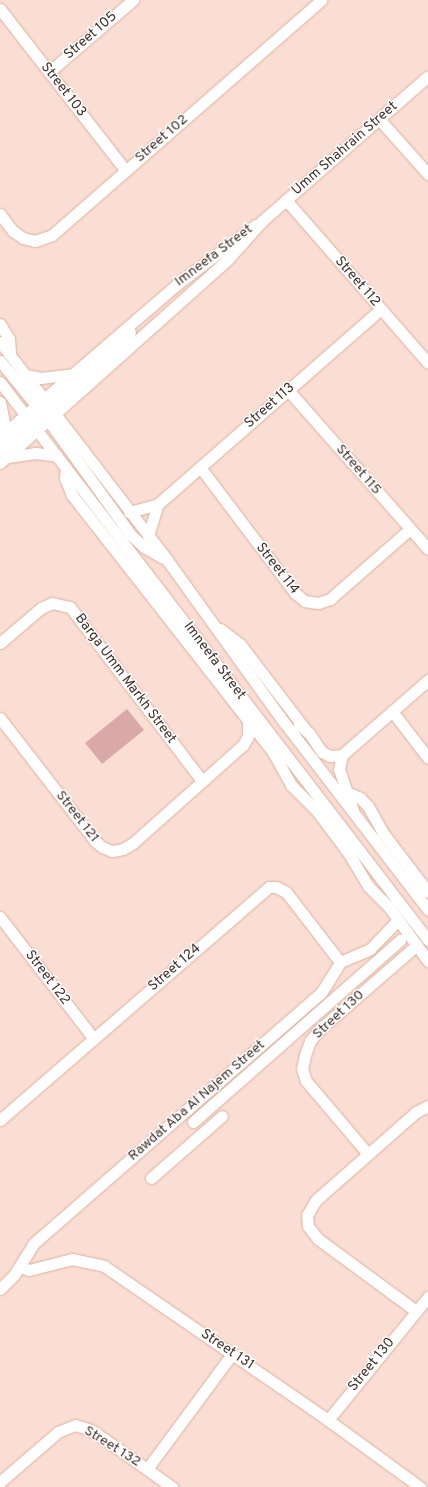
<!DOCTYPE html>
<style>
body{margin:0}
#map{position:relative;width:428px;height:1487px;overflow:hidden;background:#faded4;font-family:Overpass,sans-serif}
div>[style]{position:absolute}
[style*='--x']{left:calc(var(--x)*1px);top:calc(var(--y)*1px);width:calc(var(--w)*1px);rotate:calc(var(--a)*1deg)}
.building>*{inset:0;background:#d9a9a7;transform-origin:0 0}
.roads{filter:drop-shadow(0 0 1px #deb3a2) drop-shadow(0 0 1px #deb3a2)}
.minor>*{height:11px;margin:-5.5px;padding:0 5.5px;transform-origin:5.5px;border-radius:5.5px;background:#fff}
span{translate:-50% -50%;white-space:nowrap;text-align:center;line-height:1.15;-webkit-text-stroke:3px #fff;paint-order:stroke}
.street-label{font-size:14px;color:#43322b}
</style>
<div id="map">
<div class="building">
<div style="left:127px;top:709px;width:27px;height:54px;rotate:51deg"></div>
</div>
<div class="roads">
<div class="minor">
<div style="--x:0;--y:9;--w:205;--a:52.1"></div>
<div style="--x:49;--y:72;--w:111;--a:-40.6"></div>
<div style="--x:379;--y:119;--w:74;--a:48.3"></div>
<div style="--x:286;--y:200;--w:216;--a:48.9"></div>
<div style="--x:0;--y:214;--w:21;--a:53"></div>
<div style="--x:13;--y:231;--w:12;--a:35"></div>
<div style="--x:23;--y:238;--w:12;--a:14"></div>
<div style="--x:35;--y:241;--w:18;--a:-19"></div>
<div style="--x:52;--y:235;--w:357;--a:-41.1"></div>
<div style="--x:0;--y:324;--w:17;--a:59"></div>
<div style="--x:9;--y:339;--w:15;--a:86"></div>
<div style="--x:0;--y:342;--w:275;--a:52.5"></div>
<div style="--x:167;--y:560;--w:200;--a:54.2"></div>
<div style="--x:284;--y:722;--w:237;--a:52.5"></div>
<div style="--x:0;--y:361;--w:63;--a:50.8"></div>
<div style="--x:26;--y:375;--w:15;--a:11"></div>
<div style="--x:41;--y:378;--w:32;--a:-7"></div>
<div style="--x:0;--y:382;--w:703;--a:52.51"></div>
<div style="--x:288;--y:390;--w:212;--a:48.6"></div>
<div style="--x:0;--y:402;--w:31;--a:79"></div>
<div style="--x:45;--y:411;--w:97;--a:-41.2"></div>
<div style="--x:118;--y:347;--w:19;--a:-51"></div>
<div style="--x:26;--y:415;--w:9;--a:-13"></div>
<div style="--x:35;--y:413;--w:15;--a:28"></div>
<div style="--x:48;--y:420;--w:142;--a:54.2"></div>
<div style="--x:131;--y:535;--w:18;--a:43"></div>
<div style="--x:144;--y:547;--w:22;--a:30"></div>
<div style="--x:0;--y:437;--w:234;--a:-40.8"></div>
<div style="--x:177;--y:284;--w:99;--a:-36.8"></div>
<div style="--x:0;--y:450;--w:50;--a:-41.7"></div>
<div style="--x:7;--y:457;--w:29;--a:-8"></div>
<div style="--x:36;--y:453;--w:21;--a:8"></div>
<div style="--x:0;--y:463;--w:306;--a:-41.8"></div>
<div style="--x:228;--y:259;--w:51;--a:-48.2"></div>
<div style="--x:262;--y:221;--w:220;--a:-41.1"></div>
<div style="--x:200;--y:467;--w:158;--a:53"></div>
<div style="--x:295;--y:593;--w:13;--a:39"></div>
<div style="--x:305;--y:601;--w:13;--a:9"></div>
<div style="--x:318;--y:603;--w:13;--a:-18"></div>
<div style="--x:330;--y:599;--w:106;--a:-41.2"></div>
<div style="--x:66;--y:468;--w:10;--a:96"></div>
<div style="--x:65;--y:478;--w:18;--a:68"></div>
<div style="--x:72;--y:495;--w:328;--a:52"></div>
<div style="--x:274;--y:754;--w:35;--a:61"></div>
<div style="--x:291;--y:785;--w:37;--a:45"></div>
<div style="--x:317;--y:811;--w:54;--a:53.3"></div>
<div style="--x:349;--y:854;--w:37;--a:59"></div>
<div style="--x:368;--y:886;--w:30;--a:45"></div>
<div style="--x:389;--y:907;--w:67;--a:54.2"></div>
<div style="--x:129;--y:512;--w:30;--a:-15"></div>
<div style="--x:158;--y:504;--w:296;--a:-41.2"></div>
<div style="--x:148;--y:536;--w:34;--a:-73"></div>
<div style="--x:220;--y:629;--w:25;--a:37"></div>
<div style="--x:240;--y:644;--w:107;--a:52.6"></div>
<div style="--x:0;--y:643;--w:54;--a:-40.5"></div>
<div style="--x:41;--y:608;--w:12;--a:-24"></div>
<div style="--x:52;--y:603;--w:18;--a:13"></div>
<div style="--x:70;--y:607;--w:218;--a:52.8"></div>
<div style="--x:392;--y:711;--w:59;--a:52.5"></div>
<div style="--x:0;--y:718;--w:155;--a:52.3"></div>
<div style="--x:95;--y:841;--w:9;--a:41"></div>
<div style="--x:102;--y:847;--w:11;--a:22"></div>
<div style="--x:112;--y:851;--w:11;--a:-10"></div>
<div style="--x:123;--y:849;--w:12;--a:-31"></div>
<div style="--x:133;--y:843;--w:147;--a:-41.7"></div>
<div style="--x:243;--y:745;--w:10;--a:-61"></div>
<div style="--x:248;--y:736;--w:15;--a:-90"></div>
<div style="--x:299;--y:725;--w:13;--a:39"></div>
<div style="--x:309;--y:733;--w:23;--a:56"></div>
<div style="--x:322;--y:752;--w:9;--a:27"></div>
<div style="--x:330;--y:756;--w:12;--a:-5"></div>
<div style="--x:349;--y:793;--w:12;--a:24"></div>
<div style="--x:360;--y:798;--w:11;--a:45"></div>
<div style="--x:368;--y:806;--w:31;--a:61"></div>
<div style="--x:383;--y:833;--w:74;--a:52.7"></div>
<div style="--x:353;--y:810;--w:43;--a:-108.9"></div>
<div style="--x:339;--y:769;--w:14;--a:-78"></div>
<div style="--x:342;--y:755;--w:114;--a:-41.1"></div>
<div style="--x:0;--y:917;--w:154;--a:52.4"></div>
<div style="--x:0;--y:1120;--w:356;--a:-40.9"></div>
<div style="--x:269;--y:887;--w:7;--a:0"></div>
<div style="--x:276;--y:887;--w:11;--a:27"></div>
<div style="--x:286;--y:892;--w:88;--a:52.4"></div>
<div style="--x:193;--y:1122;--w:276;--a:-41.3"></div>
<div style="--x:368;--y:1154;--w:96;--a:-130.3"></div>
<div style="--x:306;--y:1081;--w:13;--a:-108"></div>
<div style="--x:302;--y:1069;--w:14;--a:-78"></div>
<div style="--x:305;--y:1055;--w:15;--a:-70"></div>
<div style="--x:310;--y:1041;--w:16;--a:-50"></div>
<div style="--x:320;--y:1029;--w:128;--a:-40.9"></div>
<div style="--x:151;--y:1178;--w:94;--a:-41.1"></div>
<div style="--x:20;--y:1267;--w:9;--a:18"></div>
<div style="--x:29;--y:1270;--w:44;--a:-14.3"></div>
<div style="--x:72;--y:1259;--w:33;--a:12"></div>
<div style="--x:104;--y:1266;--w:272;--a:34.5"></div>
<div style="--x:328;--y:1420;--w:114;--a:36.1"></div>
<div style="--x:0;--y:1289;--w:20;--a:-45"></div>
<div style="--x:14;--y:1275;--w:36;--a:-58"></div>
<div style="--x:33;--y:1244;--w:382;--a:-41.1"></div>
<div style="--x:321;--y:993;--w:36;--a:-58"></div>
<div style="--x:340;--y:962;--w:33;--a:-23"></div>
<div style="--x:370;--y:949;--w:40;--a:-46"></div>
<div style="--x:416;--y:1311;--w:122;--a:-143.7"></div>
<div style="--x:318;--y:1239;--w:16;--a:-128"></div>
<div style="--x:308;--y:1226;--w:11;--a:-95"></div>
<div style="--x:307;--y:1215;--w:17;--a:-59"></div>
<div style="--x:316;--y:1200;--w:133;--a:-41.3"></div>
<div style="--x:416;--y:1112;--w:13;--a:-27"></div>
<div style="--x:328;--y:1420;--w:159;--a:-50.9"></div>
<div style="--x:147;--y:1469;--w:143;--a:-53.5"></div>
<div style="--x:0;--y:1482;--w:77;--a:-40.8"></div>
<div style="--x:58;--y:1432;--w:18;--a:-22"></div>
<div style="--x:75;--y:1425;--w:17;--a:17"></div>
<div style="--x:91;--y:1430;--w:14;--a:34"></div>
<div style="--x:103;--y:1438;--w:85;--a:35.4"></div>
</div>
</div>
<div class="street-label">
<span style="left:91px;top:36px;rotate:-41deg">Street 105</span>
<span style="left:63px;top:90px;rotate:52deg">Street 103</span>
<span style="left:162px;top:139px;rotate:-41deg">Street 102</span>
<span style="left:345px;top:149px;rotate:-41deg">Umm Shahrain Street</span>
<span style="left:214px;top:256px;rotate:-37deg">Imneefa Street</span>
<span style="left:357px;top:282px;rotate:49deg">Street 112</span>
<span style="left:270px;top:406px;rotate:-41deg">Street 113</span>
<span style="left:358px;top:470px;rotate:49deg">Street 115</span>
<span style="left:277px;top:569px;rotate:52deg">Street 114</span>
<span style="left:214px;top:661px;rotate:53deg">Imneefa Street</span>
<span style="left:125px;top:679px;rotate:53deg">Barga Umm Markh Street</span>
<span style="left:77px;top:817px;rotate:52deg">Street 121</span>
<span style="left:175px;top:968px;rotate:-41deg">Street 124</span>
<span style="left:47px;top:978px;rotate:53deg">Street 122</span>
<span style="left:339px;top:1015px;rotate:-43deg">Street 130</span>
<span style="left:197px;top:1101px;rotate:-41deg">Rawdat Aba Al Najem Street</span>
<span style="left:227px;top:1350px;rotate:34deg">Street 131</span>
<span style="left:372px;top:1365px;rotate:-51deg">Street 130</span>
<span style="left:112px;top:1447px;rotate:32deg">Street 132</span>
</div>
</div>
